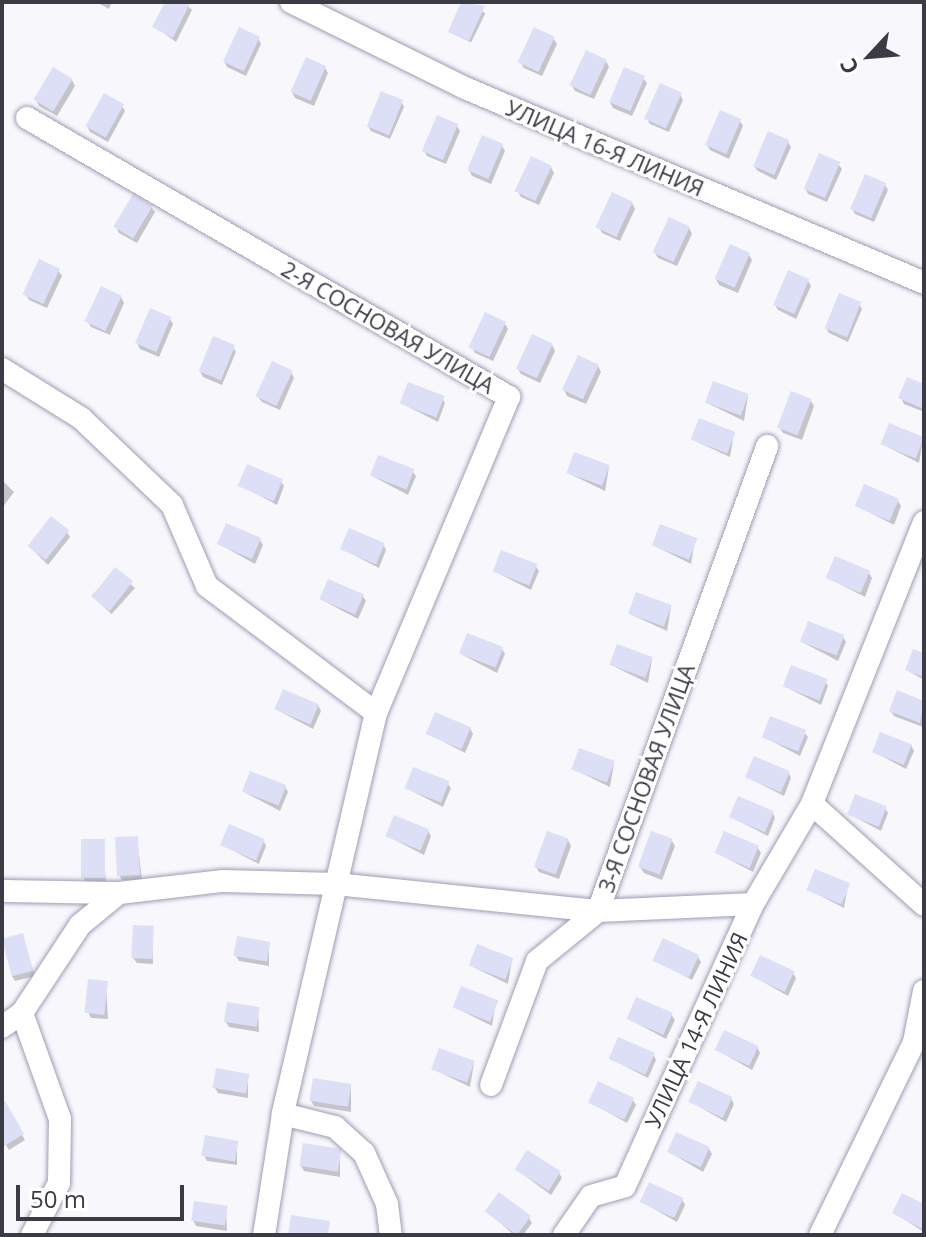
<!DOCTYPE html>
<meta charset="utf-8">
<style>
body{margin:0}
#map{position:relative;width:926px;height:1237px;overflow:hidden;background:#f7f7fc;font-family:"Open Sans",sans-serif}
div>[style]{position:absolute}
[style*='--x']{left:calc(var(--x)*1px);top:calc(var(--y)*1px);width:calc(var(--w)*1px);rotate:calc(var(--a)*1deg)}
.shadow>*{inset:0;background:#0003;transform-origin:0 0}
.building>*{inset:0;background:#dddff7;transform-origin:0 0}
.roads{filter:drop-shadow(0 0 2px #9c9eb4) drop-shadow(0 0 2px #9c9eb4)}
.minor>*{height:22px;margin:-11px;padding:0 11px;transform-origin:11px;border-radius:11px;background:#fff}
span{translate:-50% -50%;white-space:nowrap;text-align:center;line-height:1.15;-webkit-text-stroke:6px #fff;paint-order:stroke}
.street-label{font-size:22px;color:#3a3b44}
.frame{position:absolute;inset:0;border:4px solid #3a3b44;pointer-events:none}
.north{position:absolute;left:830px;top:16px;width:80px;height:80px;-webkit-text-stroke:6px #fff;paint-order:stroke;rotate:244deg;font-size:22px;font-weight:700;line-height:32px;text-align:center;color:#3a3b44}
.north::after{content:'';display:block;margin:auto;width:28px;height:36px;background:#3a3b44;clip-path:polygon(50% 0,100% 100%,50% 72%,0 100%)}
.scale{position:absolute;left:16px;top:1185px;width:168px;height:36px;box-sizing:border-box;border:4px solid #3a3b44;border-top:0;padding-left:10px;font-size:24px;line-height:28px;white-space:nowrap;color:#3a3b44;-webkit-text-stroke:6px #fff;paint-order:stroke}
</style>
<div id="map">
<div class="shadow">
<div style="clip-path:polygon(96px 2px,112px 2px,109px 9px)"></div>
<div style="clip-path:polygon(167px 2px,184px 2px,192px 10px,176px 42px,155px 27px)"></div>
<div style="left:463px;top:2px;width:25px;height:33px;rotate:26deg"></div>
<div style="clip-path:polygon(258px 38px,261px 44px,246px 76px,227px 67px,224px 61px)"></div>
<div style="clip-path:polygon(553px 38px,557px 44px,542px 76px,524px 68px,520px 62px)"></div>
<div style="clip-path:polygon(606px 61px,609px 67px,594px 99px,575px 91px,572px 86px)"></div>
<div style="clip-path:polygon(325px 68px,328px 73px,314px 106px,295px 98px,292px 92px)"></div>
<div style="clip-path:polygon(643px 78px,647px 83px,632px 116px,613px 108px,610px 102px)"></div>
<div style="clip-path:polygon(72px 80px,75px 86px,57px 116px,39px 106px,36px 100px)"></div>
<div style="clip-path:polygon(680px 94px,683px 100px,669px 132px,650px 124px,647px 119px)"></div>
<div style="clip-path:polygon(401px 101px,404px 107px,390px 139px,371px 131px,368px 126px)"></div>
<div style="clip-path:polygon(122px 106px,125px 111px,108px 142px,90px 132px,87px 126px)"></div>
<div style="clip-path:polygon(740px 121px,743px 126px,729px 159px,710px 150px,707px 145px)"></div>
<div style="clip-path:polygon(457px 126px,460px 131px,446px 164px,427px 156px,424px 150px)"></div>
<div style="clip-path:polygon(788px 142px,791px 147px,776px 180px,758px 171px,754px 166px)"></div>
<div style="clip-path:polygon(502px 146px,505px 151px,491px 184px,472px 176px,469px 170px)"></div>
<div style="clip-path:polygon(838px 164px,842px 169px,827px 202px,808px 194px,805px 188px)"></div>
<div style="clip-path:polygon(551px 167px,554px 173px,539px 205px,521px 197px,518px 192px)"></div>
<div style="clip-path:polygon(885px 185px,888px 190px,874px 222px,855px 214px,852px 209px)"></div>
<div style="clip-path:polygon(632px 203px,635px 209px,620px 241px,602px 233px,599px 227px)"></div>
<div style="clip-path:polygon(151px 207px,155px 212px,137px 243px,119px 233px,116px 227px)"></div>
<div style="clip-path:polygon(689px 228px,692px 234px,677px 266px,658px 258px,655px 253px)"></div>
<div style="clip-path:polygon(749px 255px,752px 260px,738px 293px,719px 285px,716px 279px)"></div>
<div style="clip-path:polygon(58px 270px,62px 276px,47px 308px,29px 300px,26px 295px)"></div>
<div style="clip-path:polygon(808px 281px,811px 286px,796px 319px,778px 310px,775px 305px)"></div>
<div style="clip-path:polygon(121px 297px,124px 303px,110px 335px,91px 327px,88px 322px)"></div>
<div style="clip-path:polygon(859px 304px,862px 309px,848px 342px,829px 333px,826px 328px)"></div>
<div style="clip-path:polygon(170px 319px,173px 324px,159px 357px,140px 349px,137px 343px)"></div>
<div style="clip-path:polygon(505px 324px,508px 329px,493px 361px,475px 353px,472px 347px)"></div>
<div style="clip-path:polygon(552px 345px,555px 351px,540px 383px,521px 374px,518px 369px)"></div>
<div style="clip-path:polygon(233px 347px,236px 352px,222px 385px,203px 377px,200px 371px)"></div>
<div style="clip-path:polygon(598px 366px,601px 372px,586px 404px,567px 396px,564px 390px)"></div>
<div style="clip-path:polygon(291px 372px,294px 378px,280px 410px,262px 402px,258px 397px)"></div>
<div style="clip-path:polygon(924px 386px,924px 412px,904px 404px,901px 398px)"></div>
<div style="clip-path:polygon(748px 396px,744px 421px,707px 403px)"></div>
<div style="clip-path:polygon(442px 398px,445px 403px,438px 422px,401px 403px)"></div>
<div style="clip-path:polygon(811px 401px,814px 406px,802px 440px,783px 433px,779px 427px)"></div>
<div style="clip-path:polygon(734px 433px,730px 457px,693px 440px)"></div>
<div style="clip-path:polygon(923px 439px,919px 463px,882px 444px)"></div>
<div style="clip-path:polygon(609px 467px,605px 491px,568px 473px)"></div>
<div style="clip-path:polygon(412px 471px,416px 476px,408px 495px,372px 476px)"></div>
<div style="clip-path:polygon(2px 480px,14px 492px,2px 508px)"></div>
<div style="clip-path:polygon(281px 481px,284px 486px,277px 505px,240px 485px)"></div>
<div style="clip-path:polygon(898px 501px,901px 506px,894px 525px,857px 506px)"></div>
<div style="clip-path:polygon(67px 532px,70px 537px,48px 565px,29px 546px)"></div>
<div style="clip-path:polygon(260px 540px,263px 545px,255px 564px,219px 544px)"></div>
<div style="clip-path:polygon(695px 540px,691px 564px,655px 546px)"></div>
<div style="clip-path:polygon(383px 544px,386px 550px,379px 568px,342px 549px)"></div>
<div style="clip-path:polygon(535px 566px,539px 571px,531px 590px,494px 571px)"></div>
<div style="left:115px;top:570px;width:27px;height:35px;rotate:42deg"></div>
<div style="clip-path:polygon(869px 573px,872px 578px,865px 597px,828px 578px)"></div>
<div style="clip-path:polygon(362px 595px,366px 601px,358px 619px,322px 600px)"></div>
<div style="clip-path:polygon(671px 607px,667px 631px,630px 614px)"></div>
<div style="clip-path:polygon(843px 637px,846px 642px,838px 661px,802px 642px)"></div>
<div style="clip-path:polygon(502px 649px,505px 654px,497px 673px,461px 654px)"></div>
<div style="clip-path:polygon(924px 655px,924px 680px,907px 670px)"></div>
<div style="clip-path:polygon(652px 659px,648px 683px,611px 665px)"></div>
<div style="clip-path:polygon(825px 681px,828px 686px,821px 705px,784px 686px)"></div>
<div style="clip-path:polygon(898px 693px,924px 703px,923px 727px,894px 716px,891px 711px)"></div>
<div style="clip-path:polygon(318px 705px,321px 711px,313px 729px,277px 710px)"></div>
<div style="clip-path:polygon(470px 728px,473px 734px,465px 753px,429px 734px)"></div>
<div style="clip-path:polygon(804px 732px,808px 737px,800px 756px,764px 737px)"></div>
<div style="clip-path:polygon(911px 745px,914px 751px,906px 769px,874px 752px)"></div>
<div style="clip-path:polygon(614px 763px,610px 787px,573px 769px)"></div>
<div style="clip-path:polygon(788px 772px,791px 778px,784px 796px,747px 777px)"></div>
<div style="clip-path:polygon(447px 783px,451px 788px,443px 807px,406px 788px)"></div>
<div style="clip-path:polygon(285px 787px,288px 792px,280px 811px,244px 792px)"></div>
<div style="clip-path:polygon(885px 808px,888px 813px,881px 831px,849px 814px)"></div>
<div style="clip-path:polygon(772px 812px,775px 818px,768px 836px,731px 817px)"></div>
<div style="clip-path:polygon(428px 831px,431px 836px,424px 855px,387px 836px)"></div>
<div style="clip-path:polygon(137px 838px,142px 880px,122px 880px,119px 875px)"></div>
<div style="clip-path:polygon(263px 840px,266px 846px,259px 864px,222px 845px)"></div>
<div style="clip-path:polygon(568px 840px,571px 846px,559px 879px,539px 872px,536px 867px)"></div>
<div style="clip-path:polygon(103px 841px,106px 883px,86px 882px,83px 877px)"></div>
<div style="clip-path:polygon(672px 841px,675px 846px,662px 880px,644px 873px,640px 867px)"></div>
<div style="clip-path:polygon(758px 848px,761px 853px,753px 872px,717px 853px)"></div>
<div style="clip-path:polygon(848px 885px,844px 908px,809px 890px)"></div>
<div style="clip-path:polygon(152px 928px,153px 964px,137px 963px,133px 958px)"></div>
<div style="clip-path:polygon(22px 936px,35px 976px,15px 981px,12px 976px)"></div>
<div style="clip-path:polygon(269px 943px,269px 966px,239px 961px,236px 956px)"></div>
<div style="clip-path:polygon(698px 957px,701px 962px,692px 980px,655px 960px)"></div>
<div style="clip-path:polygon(512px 960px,508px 984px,471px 966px)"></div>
<div style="clip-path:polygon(793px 973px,796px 978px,788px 996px,753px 976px)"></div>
<div style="clip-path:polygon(106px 983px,108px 1019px,91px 1018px,88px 1012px)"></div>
<div style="clip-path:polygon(496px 1001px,492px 1026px,456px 1008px)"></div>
<div style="clip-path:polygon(258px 1009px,259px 1032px,229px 1027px,225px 1021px)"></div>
<div style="clip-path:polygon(671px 1014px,675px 1020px,666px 1039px,629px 1019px)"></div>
<div style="clip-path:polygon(757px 1047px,760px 1053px,752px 1070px,717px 1050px)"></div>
<div style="clip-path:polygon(653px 1054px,656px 1060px,648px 1078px,611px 1059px)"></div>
<div style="clip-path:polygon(474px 1063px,470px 1087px,433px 1069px)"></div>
<div style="clip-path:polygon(248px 1076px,248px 1098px,218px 1093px,215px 1088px)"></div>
<div style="clip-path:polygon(351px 1086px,351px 1112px,314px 1106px,311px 1101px)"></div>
<div style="clip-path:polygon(731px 1098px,734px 1104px,726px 1122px,691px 1102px)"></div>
<div style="clip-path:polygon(632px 1099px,636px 1105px,627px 1123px,590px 1102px)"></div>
<div style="clip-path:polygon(4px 1104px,25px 1140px,9px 1150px,2px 1138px)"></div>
<div style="clip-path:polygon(237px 1143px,237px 1165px,207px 1161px,204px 1155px)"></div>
<div style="clip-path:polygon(709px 1149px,712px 1154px,703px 1172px,669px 1152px)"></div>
<div style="clip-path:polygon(340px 1151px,340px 1177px,304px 1171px,301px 1166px)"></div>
<div style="clip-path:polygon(517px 1170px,559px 1173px,562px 1178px,551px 1195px)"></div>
<div style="clip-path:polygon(682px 1199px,685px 1205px,677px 1222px,642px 1202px)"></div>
<div style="clip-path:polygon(924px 1206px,924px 1232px,894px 1213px)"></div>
<div style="clip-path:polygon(226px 1208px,227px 1231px,196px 1226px,193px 1220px)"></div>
<div style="clip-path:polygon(487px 1211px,529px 1218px,532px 1223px,523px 1235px,514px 1235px)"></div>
</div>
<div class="building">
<div style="clip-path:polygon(165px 2px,190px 3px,173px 38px,152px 27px)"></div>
<div style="clip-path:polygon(461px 2px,485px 6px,469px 41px,448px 32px)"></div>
<div style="left:239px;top:27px;width:23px;height:38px;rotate:25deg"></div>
<div style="left:534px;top:27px;width:23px;height:39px;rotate:25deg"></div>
<div style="left:586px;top:50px;width:23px;height:39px;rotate:25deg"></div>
<div style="left:306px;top:57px;width:22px;height:38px;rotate:24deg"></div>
<div style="left:53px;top:67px;width:23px;height:38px;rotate:31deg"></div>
<div style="left:624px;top:67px;width:23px;height:38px;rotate:23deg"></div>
<div style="left:660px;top:83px;width:24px;height:39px;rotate:24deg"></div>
<div style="left:381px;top:91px;width:24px;height:38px;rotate:22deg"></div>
<div style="left:104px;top:93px;width:23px;height:38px;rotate:29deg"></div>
<div style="left:720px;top:110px;width:23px;height:38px;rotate:23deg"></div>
<div style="left:437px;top:115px;width:23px;height:39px;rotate:23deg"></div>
<div style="left:768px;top:131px;width:23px;height:38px;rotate:23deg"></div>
<div style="left:482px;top:135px;width:23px;height:38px;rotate:23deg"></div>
<div style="left:819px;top:153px;width:23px;height:39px;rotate:23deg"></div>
<div style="left:531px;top:156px;width:23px;height:39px;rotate:25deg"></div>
<div style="left:865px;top:174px;width:23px;height:38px;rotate:23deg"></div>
<div style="left:612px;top:192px;width:23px;height:39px;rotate:25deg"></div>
<div style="left:133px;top:194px;width:23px;height:38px;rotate:31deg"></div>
<div style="left:669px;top:217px;width:23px;height:39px;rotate:25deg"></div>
<div style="left:730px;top:244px;width:22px;height:38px;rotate:24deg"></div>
<div style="left:39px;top:259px;width:23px;height:39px;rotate:25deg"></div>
<div style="left:788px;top:270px;width:23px;height:38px;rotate:23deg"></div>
<div style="left:101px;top:286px;width:23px;height:39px;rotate:25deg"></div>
<div style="left:839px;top:293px;width:24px;height:38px;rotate:22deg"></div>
<div style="left:150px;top:308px;width:23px;height:38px;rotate:23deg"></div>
<div style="left:485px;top:312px;width:23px;height:39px;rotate:25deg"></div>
<div style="left:532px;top:334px;width:23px;height:38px;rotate:25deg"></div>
<div style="left:213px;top:336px;width:24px;height:38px;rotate:22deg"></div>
<div style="left:578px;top:355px;width:23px;height:38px;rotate:25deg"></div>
<div style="left:272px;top:361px;width:23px;height:39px;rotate:25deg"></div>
<div style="clip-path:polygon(907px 377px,924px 384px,924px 409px,898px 398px)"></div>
<div style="left:713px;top:381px;width:38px;height:23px;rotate:20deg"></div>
<div style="left:408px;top:382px;width:39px;height:23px;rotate:21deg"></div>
<div style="left:791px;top:391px;width:22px;height:39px;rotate:21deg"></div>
<div style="left:699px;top:418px;width:39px;height:23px;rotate:21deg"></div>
<div style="left:889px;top:423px;width:38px;height:23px;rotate:22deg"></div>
<div style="left:574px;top:452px;width:38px;height:22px;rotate:20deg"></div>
<div style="left:378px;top:455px;width:39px;height:22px;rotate:21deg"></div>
<div style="left:247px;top:464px;width:39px;height:24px;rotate:23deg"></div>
<div style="left:864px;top:484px;width:38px;height:24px;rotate:23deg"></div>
<div style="left:51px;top:516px;width:23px;height:38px;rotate:38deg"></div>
<div style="left:226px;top:523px;width:38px;height:23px;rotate:23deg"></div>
<div style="left:660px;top:524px;width:40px;height:23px;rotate:21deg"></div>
<div style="left:349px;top:528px;width:39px;height:23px;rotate:23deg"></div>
<div style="left:501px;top:550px;width:39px;height:23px;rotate:21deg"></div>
<div style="left:835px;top:556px;width:38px;height:24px;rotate:23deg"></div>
<div style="left:115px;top:567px;width:23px;height:38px;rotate:38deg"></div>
<div style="left:328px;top:579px;width:39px;height:22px;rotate:23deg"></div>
<div style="left:636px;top:592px;width:38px;height:23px;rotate:20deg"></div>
<div style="left:808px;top:621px;width:39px;height:22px;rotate:21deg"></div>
<div style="left:467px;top:633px;width:39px;height:22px;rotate:21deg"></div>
<div style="left:617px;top:644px;width:38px;height:22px;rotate:20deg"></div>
<div style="clip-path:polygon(913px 649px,924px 653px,924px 677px,905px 670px)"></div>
<div style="left:791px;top:665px;width:39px;height:23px;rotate:21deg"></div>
<div style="left:283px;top:689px;width:39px;height:22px;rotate:23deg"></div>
<div style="clip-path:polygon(897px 690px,924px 701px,920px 723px,889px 711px)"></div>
<div style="left:435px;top:712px;width:39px;height:24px;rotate:23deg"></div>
<div style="left:770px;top:716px;width:39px;height:23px;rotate:21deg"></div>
<div style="left:880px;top:732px;width:34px;height:22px;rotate:21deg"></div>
<div style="left:579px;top:748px;width:38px;height:23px;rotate:20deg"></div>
<div style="left:754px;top:756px;width:39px;height:23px;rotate:23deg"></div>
<div style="left:413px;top:767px;width:39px;height:23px;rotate:21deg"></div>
<div style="left:250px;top:771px;width:39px;height:22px;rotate:21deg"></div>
<div style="left:855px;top:794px;width:34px;height:22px;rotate:21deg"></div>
<div style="left:738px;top:796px;width:39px;height:23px;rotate:23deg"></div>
<div style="left:394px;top:815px;width:38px;height:23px;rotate:22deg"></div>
<div style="left:229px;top:824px;width:39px;height:23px;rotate:23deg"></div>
<div style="left:547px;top:831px;width:23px;height:38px;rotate:20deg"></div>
<div style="left:651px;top:831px;width:23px;height:38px;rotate:20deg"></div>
<div style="left:724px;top:831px;width:38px;height:24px;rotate:23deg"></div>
<div style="left:138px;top:836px;width:39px;height:23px;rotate:87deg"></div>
<div style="left:81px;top:839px;width:24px;height:39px"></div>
<div style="left:815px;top:869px;width:38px;height:23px;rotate:22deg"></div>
<div style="left:133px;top:925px;width:21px;height:33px;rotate:3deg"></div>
<div style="left:23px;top:933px;width:39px;height:22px;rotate:75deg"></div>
<div style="left:237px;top:936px;width:34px;height:20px;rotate:10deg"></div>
<div style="left:663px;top:938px;width:40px;height:25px;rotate:25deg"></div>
<div style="left:477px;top:944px;width:39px;height:23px;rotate:21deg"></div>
<div style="left:760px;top:955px;width:38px;height:23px;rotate:25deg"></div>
<div style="left:88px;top:979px;width:20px;height:34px;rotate:6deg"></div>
<div style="left:461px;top:986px;width:40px;height:23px;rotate:21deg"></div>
<div style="left:636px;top:997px;width:40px;height:24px;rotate:23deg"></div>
<div style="left:227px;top:1002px;width:33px;height:20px;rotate:9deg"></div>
<div style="left:724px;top:1030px;width:38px;height:22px;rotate:25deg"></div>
<div style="left:618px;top:1037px;width:40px;height:24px;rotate:23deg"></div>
<div style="left:439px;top:1048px;width:38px;height:23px;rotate:20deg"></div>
<div style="left:216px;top:1068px;width:34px;height:20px;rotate:10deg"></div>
<div style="left:313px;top:1078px;width:39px;height:23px;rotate:9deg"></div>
<div style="left:598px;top:1081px;width:40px;height:24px;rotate:25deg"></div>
<div style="left:698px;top:1081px;width:38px;height:23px;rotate:25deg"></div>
<div style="clip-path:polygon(5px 1101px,24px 1134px,4px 1146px,2px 1102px)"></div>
<div style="left:676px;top:1132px;width:37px;height:22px;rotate:24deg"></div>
<div style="left:205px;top:1135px;width:34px;height:21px;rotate:10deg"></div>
<div style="left:303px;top:1143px;width:39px;height:23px;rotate:9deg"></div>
<div style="left:527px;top:1150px;width:40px;height:23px;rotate:32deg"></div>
<div style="left:649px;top:1182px;width:38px;height:22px;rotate:25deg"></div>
<div style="left:499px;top:1192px;width:40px;height:24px;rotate:37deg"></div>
<div style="clip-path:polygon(902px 1193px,924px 1204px,924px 1230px,892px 1213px)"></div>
<div style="left:194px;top:1201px;width:34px;height:20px;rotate:8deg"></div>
<div style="clip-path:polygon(291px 1215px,330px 1221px,328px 1235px,288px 1235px)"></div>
</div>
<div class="roads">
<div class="minor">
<div style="--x:291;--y:2;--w:194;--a:26.3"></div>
<div style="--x:465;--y:88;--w:499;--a:23"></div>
<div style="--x:27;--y:118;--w:557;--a:30.06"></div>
<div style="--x:509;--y:397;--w:343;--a:112.8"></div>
<div style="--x:376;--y:713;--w:412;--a:103.1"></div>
<div style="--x:283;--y:1114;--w:122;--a:98.9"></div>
<div style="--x:2;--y:369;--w:93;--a:31.8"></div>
<div style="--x:81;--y:418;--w:126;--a:43.7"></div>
<div style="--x:172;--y:505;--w:88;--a:66.6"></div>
<div style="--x:207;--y:586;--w:211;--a:36.9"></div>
<div style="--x:924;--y:522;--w:303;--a:111.7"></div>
<div style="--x:812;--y:804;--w:151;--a:42"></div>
<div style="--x:2;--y:891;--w:117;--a:1"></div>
<div style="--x:2;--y:1027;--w:24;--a:-35"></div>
<div style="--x:491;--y:1085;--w:132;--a:-69.6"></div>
<div style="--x:537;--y:961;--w:79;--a:-39.3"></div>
<div style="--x:598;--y:911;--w:495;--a:-70"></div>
<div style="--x:283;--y:1114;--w:54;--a:14"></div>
<div style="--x:335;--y:1127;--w:39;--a:42"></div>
<div style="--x:364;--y:1153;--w:56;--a:65.7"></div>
<div style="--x:387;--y:1204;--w:31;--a:83"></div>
<div style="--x:32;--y:1235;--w:59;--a:-62.6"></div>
<div style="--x:59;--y:1183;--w:64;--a:-89.1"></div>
<div style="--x:60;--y:1119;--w:113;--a:-109.7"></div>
<div style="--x:22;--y:1013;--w:105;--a:-56.6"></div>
<div style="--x:80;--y:925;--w:50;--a:-39.4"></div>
<div style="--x:119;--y:893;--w:105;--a:-6.6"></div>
<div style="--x:223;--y:881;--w:113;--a:1.5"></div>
<div style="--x:336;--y:884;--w:263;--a:5.9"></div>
<div style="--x:598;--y:911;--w:155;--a:-2.6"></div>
<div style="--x:564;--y:1235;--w:47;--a:-55.3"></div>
<div style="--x:591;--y:1196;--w:35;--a:-16"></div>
<div style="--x:625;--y:1186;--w:310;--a:-65.6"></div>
<div style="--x:753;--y:904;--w:116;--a:-59.5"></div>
<div style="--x:820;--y:1235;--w:215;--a:-64"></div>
<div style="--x:914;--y:1042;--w:52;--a:-78.9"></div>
</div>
</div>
<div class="street-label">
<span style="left:605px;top:148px;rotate:23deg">УЛИЦА 16-Я ЛИНИЯ</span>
<span style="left:388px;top:327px;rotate:30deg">2-Я СОСНОВАЯ УЛИЦА</span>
<span style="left:646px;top:778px;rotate:-70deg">3-Я СОСНОВАЯ УЛИЦА</span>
<span style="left:696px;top:1030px;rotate:-65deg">УЛИЦА 14-Я ЛИНИЯ</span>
</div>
<div class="frame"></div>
<div class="north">С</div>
<div class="scale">50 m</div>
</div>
